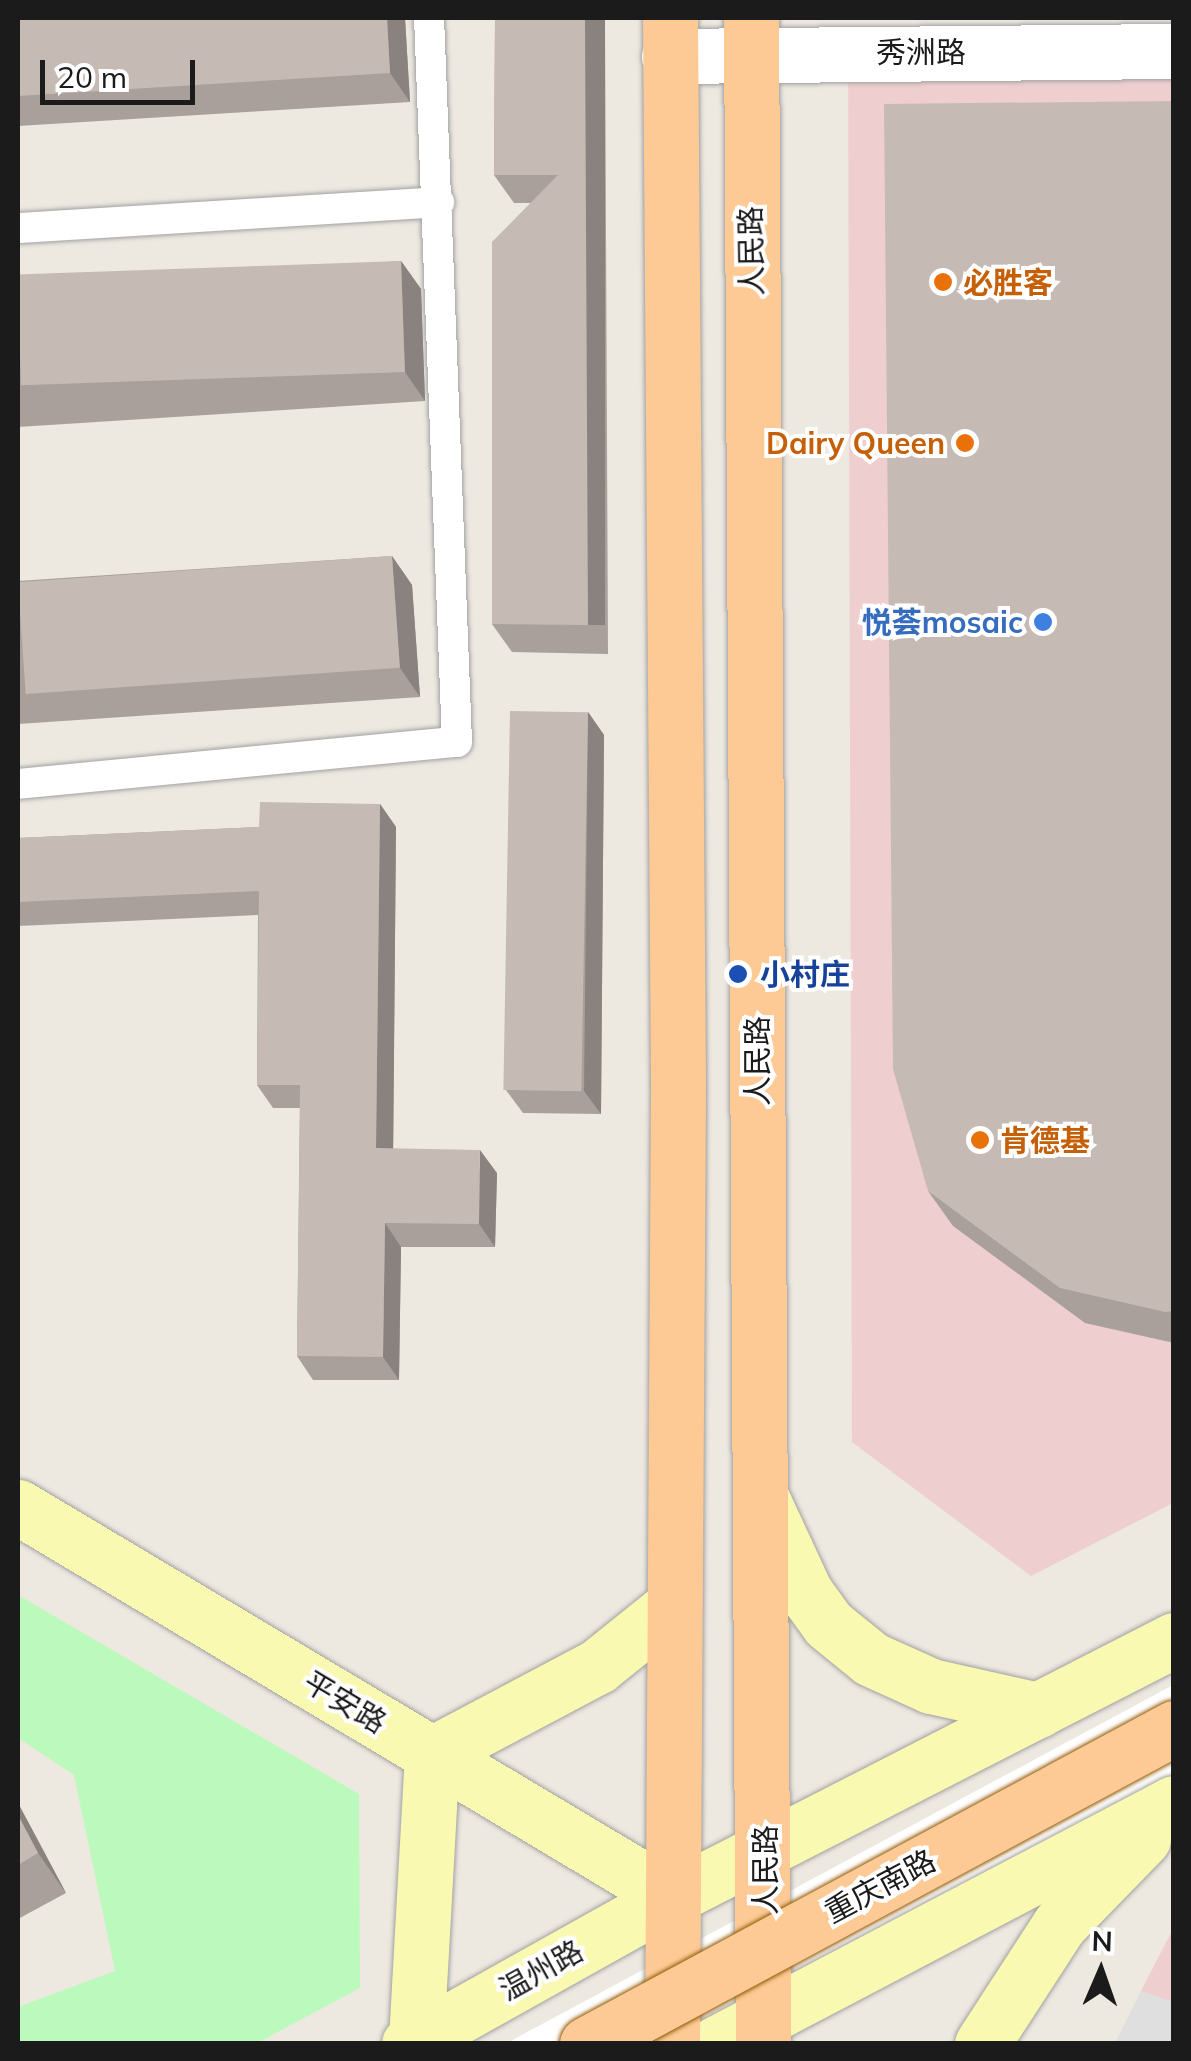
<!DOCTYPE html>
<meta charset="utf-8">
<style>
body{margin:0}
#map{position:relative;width:1191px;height:2061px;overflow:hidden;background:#ede8e0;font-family:Mulish,"Noto Sans SC",sans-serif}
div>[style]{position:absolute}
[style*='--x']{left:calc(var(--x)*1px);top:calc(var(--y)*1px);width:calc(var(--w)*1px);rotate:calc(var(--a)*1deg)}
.commercial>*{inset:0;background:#efcecf}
.park>*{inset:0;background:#bbfabc}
.parking>*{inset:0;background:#dfdfdf}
.pier>*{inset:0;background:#fff}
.roads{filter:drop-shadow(0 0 2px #a2a2a2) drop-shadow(0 0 2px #a2a2a2)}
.lane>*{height:30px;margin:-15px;padding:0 15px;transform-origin:15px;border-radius:15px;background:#fff}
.street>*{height:55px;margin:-27.5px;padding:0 27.5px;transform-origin:27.5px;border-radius:27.5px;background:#fff}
.secondary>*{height:55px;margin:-27.5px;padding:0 27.5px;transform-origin:27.5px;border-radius:27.5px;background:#faf9b2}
.primary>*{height:55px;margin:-27.5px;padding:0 27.5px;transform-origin:27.5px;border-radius:27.5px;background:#fdca96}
.bridges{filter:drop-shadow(0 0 2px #925900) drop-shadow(0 0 2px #925900)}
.primary-bridge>*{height:55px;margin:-27.5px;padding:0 27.5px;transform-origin:27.5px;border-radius:27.5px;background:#fdca96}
.wall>*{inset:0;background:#a9a09b}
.shaded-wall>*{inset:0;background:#8a827e;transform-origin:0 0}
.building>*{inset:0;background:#c5bab4;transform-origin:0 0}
.dots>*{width:28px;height:28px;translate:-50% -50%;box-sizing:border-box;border:5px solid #fff;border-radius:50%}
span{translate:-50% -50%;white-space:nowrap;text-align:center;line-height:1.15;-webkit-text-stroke:8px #fff;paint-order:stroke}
.street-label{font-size:30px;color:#1b1b1b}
.food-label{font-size:30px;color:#c56008;font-weight:700}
.left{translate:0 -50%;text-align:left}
.right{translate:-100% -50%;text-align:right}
.shop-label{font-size:30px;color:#366cbe;font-weight:700}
.transit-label{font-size:30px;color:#164399;font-weight:700}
.frame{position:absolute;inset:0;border:20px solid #1b1b1b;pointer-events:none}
.north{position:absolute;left:1051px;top:1921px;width:100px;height:100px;-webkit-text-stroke:8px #fff;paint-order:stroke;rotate:2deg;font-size:28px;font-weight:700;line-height:40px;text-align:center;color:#1b1b1b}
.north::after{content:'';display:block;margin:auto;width:35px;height:45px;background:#1b1b1b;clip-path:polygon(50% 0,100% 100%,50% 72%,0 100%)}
.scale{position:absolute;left:40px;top:60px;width:155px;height:45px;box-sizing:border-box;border:5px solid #1b1b1b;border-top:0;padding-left:12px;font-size:30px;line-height:35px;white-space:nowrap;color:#1b1b1b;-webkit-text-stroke:8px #fff;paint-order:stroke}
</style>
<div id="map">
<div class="commercial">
<div style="clip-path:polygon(1173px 30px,1173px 1503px,1031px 1576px,852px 1442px,848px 31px)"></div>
<div style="clip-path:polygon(1173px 1929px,1173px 2002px,1141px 1991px)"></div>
</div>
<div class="park">
<div style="clip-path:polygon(18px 1595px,359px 1794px,360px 1988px,257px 2043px,18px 2043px,18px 2007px,115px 1971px,74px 1775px,18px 1738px)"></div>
</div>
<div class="parking">
<div style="clip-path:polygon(1141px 1991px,1173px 2002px,1173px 2043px,1115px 2043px)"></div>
</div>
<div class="pier">
<div style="clip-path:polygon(1173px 1685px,1173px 1785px,692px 2043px,505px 2044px)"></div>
</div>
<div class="roads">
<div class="lane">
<div style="--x:18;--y:228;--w:422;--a:-3.5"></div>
<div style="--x:18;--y:784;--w:441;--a:-5.5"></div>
<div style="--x:457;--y:742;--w:725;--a:-92.21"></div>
</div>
<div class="street">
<div style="--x:669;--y:56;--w:505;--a:-0.57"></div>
</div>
<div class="secondary">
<div style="--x:763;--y:1501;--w:100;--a:65.2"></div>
<div style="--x:805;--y:1592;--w:39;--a:54"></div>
<div style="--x:828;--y:1624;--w:55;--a:39.1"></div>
<div style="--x:871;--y:1659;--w:66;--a:24.2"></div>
<div style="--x:931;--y:1686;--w:110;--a:12.6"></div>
<div style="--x:18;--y:1507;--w:761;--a:30.81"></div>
<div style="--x:416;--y:2040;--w:286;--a:-86.8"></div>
<div style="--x:432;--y:1754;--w:188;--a:-27.9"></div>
<div style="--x:598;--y:1666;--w:97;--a:-38.8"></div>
<div style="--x:409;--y:2044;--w:301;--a:-29.2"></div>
<div style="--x:672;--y:1897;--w:564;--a:-27.11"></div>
<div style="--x:715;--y:2044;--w:518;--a:-27.7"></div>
<div style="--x:982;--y:2044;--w:143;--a:-57"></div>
<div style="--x:1060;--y:1924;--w:119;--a:-45.7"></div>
</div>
<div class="primary">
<div style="--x:670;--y:18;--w:1073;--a:89.57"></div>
<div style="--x:678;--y:1091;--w:953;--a:90.36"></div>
<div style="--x:751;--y:18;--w:2026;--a:89.66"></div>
</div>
</div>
<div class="bridges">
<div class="primary-bridge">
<div style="--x:587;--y:2044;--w:667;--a:-28.29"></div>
</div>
</div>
<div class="wall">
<div style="clip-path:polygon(18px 18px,405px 18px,410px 102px,18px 126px)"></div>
<div style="clip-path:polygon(495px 18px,605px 18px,608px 654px,512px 652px,492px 624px,530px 203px,514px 203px,494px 175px)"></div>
<div style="clip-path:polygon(1174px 101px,1174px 1343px,1085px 1323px,953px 1226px,928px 1191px)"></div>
<div style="clip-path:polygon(401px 261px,421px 289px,425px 401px,18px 427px,18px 286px)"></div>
<div style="clip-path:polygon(392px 556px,412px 585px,420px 697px,18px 724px,18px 581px)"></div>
<div style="clip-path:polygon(588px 712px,604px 735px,601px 1114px,523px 1113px,506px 1090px)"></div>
<div style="clip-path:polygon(380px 804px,396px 827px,393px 1149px,497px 1173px,495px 1247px,401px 1247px,399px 1380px,313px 1380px,297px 1356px,300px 1108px,273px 1108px,257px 1085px,258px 915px,18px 926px,18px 838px,259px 827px)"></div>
<div style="clip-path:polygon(18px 1803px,66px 1893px,18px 1919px)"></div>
</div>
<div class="shaded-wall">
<div style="clip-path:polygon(387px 18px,405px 18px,410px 102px,390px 73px)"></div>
<div style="left:585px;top:18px;width:20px;height:607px"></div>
<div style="clip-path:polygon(401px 261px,421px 289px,425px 401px,405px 372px)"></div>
<div style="clip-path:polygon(392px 556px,412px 585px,420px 697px,400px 668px)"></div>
<div style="clip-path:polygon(588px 712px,604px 735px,601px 1114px,584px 1091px)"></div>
<div style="clip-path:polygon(380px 804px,396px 827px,393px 1172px,376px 1148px)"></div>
<div style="clip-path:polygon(480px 1150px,497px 1173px,495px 1247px,479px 1224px)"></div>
<div style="clip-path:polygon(385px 1223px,401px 1247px,399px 1380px,383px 1357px)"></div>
<div style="clip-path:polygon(18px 1803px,66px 1893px,38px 1853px,18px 1815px)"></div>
</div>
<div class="building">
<div style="clip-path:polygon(18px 18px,387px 18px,390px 73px,18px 96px)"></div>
<div style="clip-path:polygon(495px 18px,585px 18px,588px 625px,492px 624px,492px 242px,558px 175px,494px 175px)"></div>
<div style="clip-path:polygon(1174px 101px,1174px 1311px,1165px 1312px,1060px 1288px,928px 1191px,893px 1069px,884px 104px)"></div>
<div style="left:401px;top:261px;width:111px;height:384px;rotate:88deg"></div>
<div style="left:392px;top:556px;width:112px;height:375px;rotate:86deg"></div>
<div style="left:510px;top:711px;width:78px;height:379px;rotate:1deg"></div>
<div style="clip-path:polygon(260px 802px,380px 804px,376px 1148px,480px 1150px,479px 1224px,385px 1223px,383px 1357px,297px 1356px,300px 1085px,257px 1085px,259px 891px,18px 902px,18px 838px,259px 827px)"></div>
<div style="clip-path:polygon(18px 1815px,38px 1853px,18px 1865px)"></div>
</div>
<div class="dots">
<div style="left:943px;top:282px;background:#e8710a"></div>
<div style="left:965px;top:443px;background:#e8710a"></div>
<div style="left:1043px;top:622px;background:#3f7fe0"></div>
<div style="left:738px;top:974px;background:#1a4fb4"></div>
<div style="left:980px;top:1140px;background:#e8710a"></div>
</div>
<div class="street-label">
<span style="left:921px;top:52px">秀洲路</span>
<span style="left:751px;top:251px;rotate:-91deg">人民路</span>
<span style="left:757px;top:1061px;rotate:-90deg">人民路</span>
<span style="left:345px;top:1702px;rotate:31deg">平安路</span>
<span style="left:765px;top:1870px;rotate:-90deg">人民路</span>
<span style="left:880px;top:1886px;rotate:-28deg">重庆南路</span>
<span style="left:541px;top:1970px;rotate:-29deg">温州路</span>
</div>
<div class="food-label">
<span class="left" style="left:963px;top:282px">必胜客</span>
<span class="right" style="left:945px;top:443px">Dairy Queen</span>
<span class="left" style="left:1000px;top:1140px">肯德基</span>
</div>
<div class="shop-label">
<span class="right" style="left:1023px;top:622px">悦荟mosaic</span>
</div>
<div class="transit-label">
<span class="left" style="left:760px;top:974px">小村庄</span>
</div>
<div class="frame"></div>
<div class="north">N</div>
<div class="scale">20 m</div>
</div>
